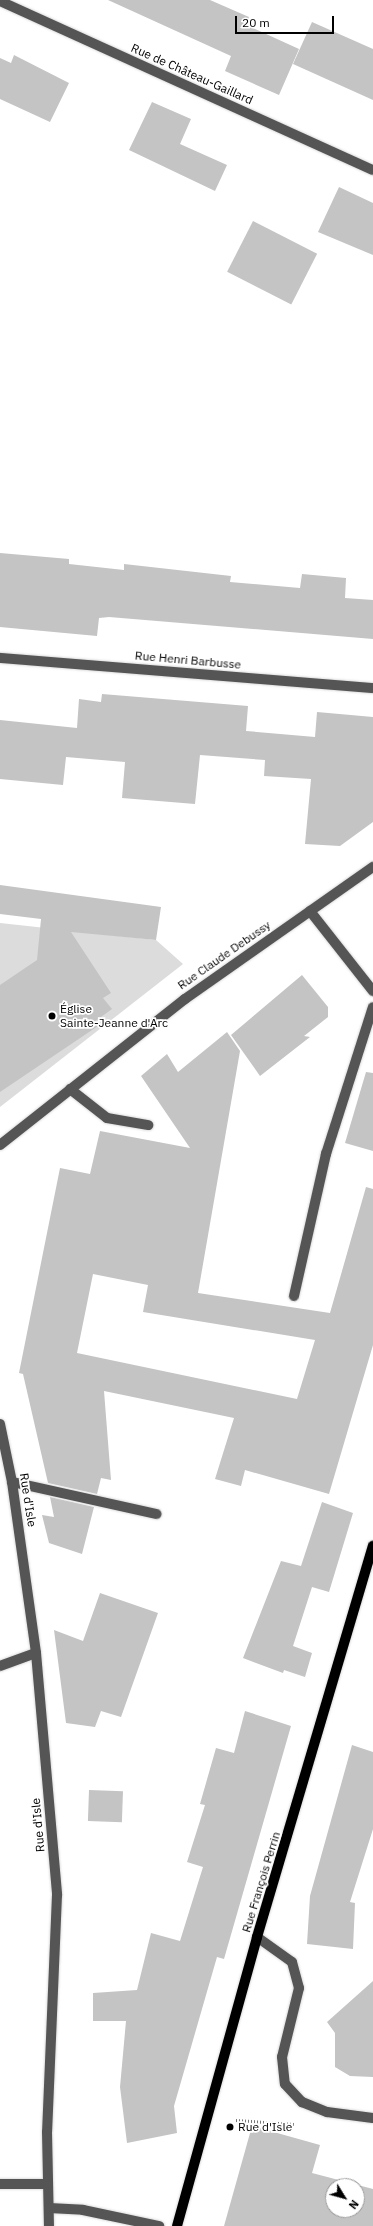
<!DOCTYPE html>
<meta charset="utf-8">
<style>
body{margin:0}
#map{position:relative;width:373px;height:2226px;overflow:hidden;background:#fff;font-family:"IBM Plex Sans",sans-serif}
div>[style]{position:absolute}
[style*='--x']{left:calc(var(--x)*1px);top:calc(var(--y)*1px);width:calc(var(--w)*1px);rotate:calc(var(--a)*1deg)}
.green>*{inset:0;background:#dcdcdc}
.building>*{inset:0;background:#c4c4c4;transform-origin:0 0}
.path>*{height:2.5px;margin-top:-1.25px;transform-origin:0;background:repeating-linear-gradient(90deg,#777 0 1px,transparent 0 3px)}
.roads{filter:drop-shadow(0 0 1px #dbdbdb) drop-shadow(0 0 1px #dbdbdb)}
.minor>*{height:10px;margin:-5px;padding:0 5px;transform-origin:5px;border-radius:5px;background:#555}
.major>*{height:10px;margin:-5px;padding:0 5px;transform-origin:5px;border-radius:5px;background:#000}
.dots>*{width:11px;height:11px;translate:-50% -50%;box-sizing:border-box;border:2px solid #fff;border-radius:50%}
span{translate:-50% -50%;white-space:nowrap;text-align:center;line-height:1.15;-webkit-text-stroke:3.5px #fff;paint-order:stroke}
.street-label{font-size:12px;color:#000}
.poi-label{font-size:12px;color:#000}
.left{translate:0 -50%;text-align:left}
.north{position:absolute;left:325px;top:2178px;width:40px;height:40px;box-sizing:border-box;background:#fff;border:1px solid #999;border-radius:50%;rotate:127deg;font-size:11px;font-weight:700;line-height:16px;text-align:center;color:#000}
.north::after{content:'';display:block;margin:auto;width:14px;height:18px;background:#000;clip-path:polygon(50% 0,100% 100%,50% 72%,0 100%)}
.scale{position:absolute;left:235px;top:16px;width:99px;height:18px;box-sizing:border-box;border:2px solid #000;border-top:0;padding-left:5px;font-size:12px;line-height:14px;white-space:nowrap;color:#000;-webkit-text-stroke:3px #fff;paint-order:stroke}
</style>
<div id="map">
<div class="green">
<div style="clip-path:polygon(0 923px,156px 940px,183px 964px,0 1107px)"></div>
</div>
<div class="building">
<div style="clip-path:polygon(108px 0,210px 0,249px 17px,246px 25px,299px 49px,279px 95px,225px 71px,231px 56px)"></div>
<div style="clip-path:polygon(312px 22px,373px 49px,373px 100px,293px 64px)"></div>
<div style="clip-path:polygon(14px 55px,69px 83px,50px 122px,0 99px,0 58px,11px 63px)"></div>
<div style="clip-path:polygon(152px 102px,191px 119px,180px 144px,227px 165px,215px 191px,129px 150px)"></div>
<div style="clip-path:polygon(339px 187px,373px 203px,373px 255px,318px 232px)"></div>
<div style="left:253px;top:221px;width:72px;height:57px;rotate:27deg"></div>
<div style="clip-path:polygon(0 553px,69px 559px,69px 564px,124px 570px,124px 564px,231px 576px,230px 582px,300px 588px,302px 574px,346px 578px,345px 598px,373px 600px,373px 639px,109px 617px,99px 618px,97px 636px,0 627px)"></div>
<div style="clip-path:polygon(102px 694px,248px 706px,246px 731px,315px 737px,317px 712px,373px 717px,373px 822px,340px 846px,305px 844px,311px 779px,264px 776px,265px 760px,200px 755px,195px 804px,122px 798px,125px 762px,66px 757px,63px 785px,0 779px,0 720px,77px 728px,79px 699px,101px 702px)"></div>
<div style="clip-path:polygon(0 885px,161px 907px,156px 940px,71px 932px,111px 993px,103px 998px,112px 1009px,94px 1022px,98px 1026px,0 1092px,0 985px,37px 960px,41px 919px,0 914px)"></div>
<div style="clip-path:polygon(302px 975px,328px 1007px,328px 1017px,304px 1036px,310px 1037px,260px 1076px,231px 1035px)"></div>
<div style="clip-path:polygon(evenodd,227px 1032px,240px 1051px,198px 1293px,330px 1313px,366px 1187px,373px 1189px,373px 1345px,329px 1494px,245px 1470px,241px 1486px,215px 1479px,234px 1418px,104px 1391px,111px 1480px,101px 1478px,97px 1494px,48px 1483px,23px 1374px,19px 1373px,60px 1168px,90px 1174px,100px 1131px,190px 1148px,141px 1076px,167px 1054px,178px 1072px,227px 1032px,93px 1274px,148px 1285px,143px 1312px,315px 1340px,297px 1399px,77px 1353px,93px 1274px)"></div>
<div style="clip-path:polygon(366px 1072px,373px 1073px,373px 1151px,345px 1143px)"></div>
<div style="clip-path:polygon(50px 1497px,94px 1507px,82px 1554px,49px 1543px,42px 1515px,54px 1517px)"></div>
<div style="clip-path:polygon(322px 1502px,353px 1513px,329px 1592px,312px 1587px,293px 1646px,312px 1653px,305px 1677px,284px 1670px,283px 1673px,243px 1658px,281px 1561px,301px 1566px)"></div>
<div style="clip-path:polygon(100px 1593px,158px 1613px,121px 1717px,101px 1711px,95px 1727px,66px 1723px,54px 1630px,83px 1641px)"></div>
<div style="clip-path:polygon(245px 1711px,291px 1726px,224px 1959px,217px 1957px,174px 2106px,177px 2133px,127px 2143px,120px 2087px,126px 2021px,93px 2021px,93px 1993px,137px 1990px,151px 1933px,180px 1941px,203px 1867px,187px 1862px,205px 1805px,200px 1804px,216px 1748px,234px 1753px)"></div>
<div style="clip-path:polygon(352px 1745px,373px 1752px,373px 1829px,350px 1902px,355px 1903px,353px 1949px,307px 1944px,310px 1896px)"></div>
<div style="left:89px;top:1790px;width:34px;height:31px;rotate:2deg"></div>
<div style="clip-path:polygon(373px 1981px,373px 2077px,350px 2076px,335px 2067px,335px 2033px,327px 2022px)"></div>
<div style="clip-path:polygon(evenodd,252px 2126px,320px 2145px,312px 2173px,373px 2189px,373px 2226px,224px 2226px,252px 2126px,333px 2186px,357px 2186px,357px 2210px,333px 2210px,333px 2186px)"></div>
</div>
<div class="path">
<div style="--x:236;--y:2120;--w:58;--a:3.9"></div>
</div>
<div class="roads">
<div class="minor">
<div style="--x:0;--y:1;--w:409;--a:24.4"></div>
<div style="--x:0;--y:658;--w:374;--a:4.6"></div>
<div style="--x:310;--y:911;--w:102;--a:51.8"></div>
<div style="--x:70;--y:1089;--w:47;--a:38.1"></div>
<div style="--x:107;--y:1118;--w:42;--a:9.7"></div>
<div style="--x:0;--y:1145;--w:236;--a:-38.3"></div>
<div style="--x:185;--y:999;--w:230;--a:-35.1"></div>
<div style="--x:294;--y:1296;--w:146;--a:-77.3"></div>
<div style="--x:326;--y:1154;--w:154;--a:-72.3"></div>
<div style="--x:0;--y:1424;--w:59;--a:78.3"></div>
<div style="--x:12;--y:1482;--w:173;--a:82"></div>
<div style="--x:36;--y:1653;--w:243;--a:85"></div>
<div style="--x:57;--y:1895;--w:237;--a:92.4"></div>
<div style="--x:47;--y:2132;--w:94;--a:88.8"></div>
<div style="--x:12;--y:1482;--w:148;--a:12.5"></div>
<div style="--x:0;--y:1666;--w:38;--a:-20"></div>
<div style="--x:257;--y:1937;--w:43;--a:35.5"></div>
<div style="--x:292;--y:1962;--w:27;--a:75"></div>
<div style="--x:299;--y:1988;--w:71;--a:103.8"></div>
<div style="--x:282;--y:2057;--w:27;--a:84"></div>
<div style="--x:285;--y:2084;--w:25;--a:47"></div>
<div style="--x:302;--y:2102;--w:27;--a:22"></div>
<div style="--x:327;--y:2112;--w:46;--a:7.4"></div>
<div style="--x:0;--y:2184;--w:48;--a:0"></div>
<div style="--x:49;--y:2208;--w:34;--a:3"></div>
<div style="--x:83;--y:2210;--w:78;--a:11.9"></div>
</div>
<div class="major">
<div style="--x:177;--y:2226;--w:300;--a:-74.5"></div>
<div style="--x:257;--y:1937;--w:408;--a:-73.5"></div>
</div>
</div>
<div class="dots">
<div style="left:52px;top:1016px;background:#000"></div>
<div style="left:230px;top:2127px;background:#000"></div>
</div>
<div class="street-label">
<span style="left:192px;top:74px;rotate:24deg">Rue de Château-Gaillard</span>
<span style="left:188px;top:660px;rotate:5deg">Rue Henri Barbusse</span>
<span style="left:224px;top:955px;rotate:-35deg">Rue Claude Debussy</span>
<span style="left:28px;top:1500px;rotate:81deg">Rue d'Isle</span>
<span style="left:38px;top:1825px;rotate:-95deg">Rue d'Isle</span>
<span style="left:261px;top:1882px;rotate:-73deg">Rue François Perrin</span>
</div>
<div class="poi-label">
<span class="left" style="left:60px;top:1016px">Église<br>Sainte-Jeanne d'Arc</span>
<span class="left" style="left:238px;top:2127px">Rue d'Isle</span>
</div>
<div class="north">N</div>
<div class="scale">20 m</div>
</div>
